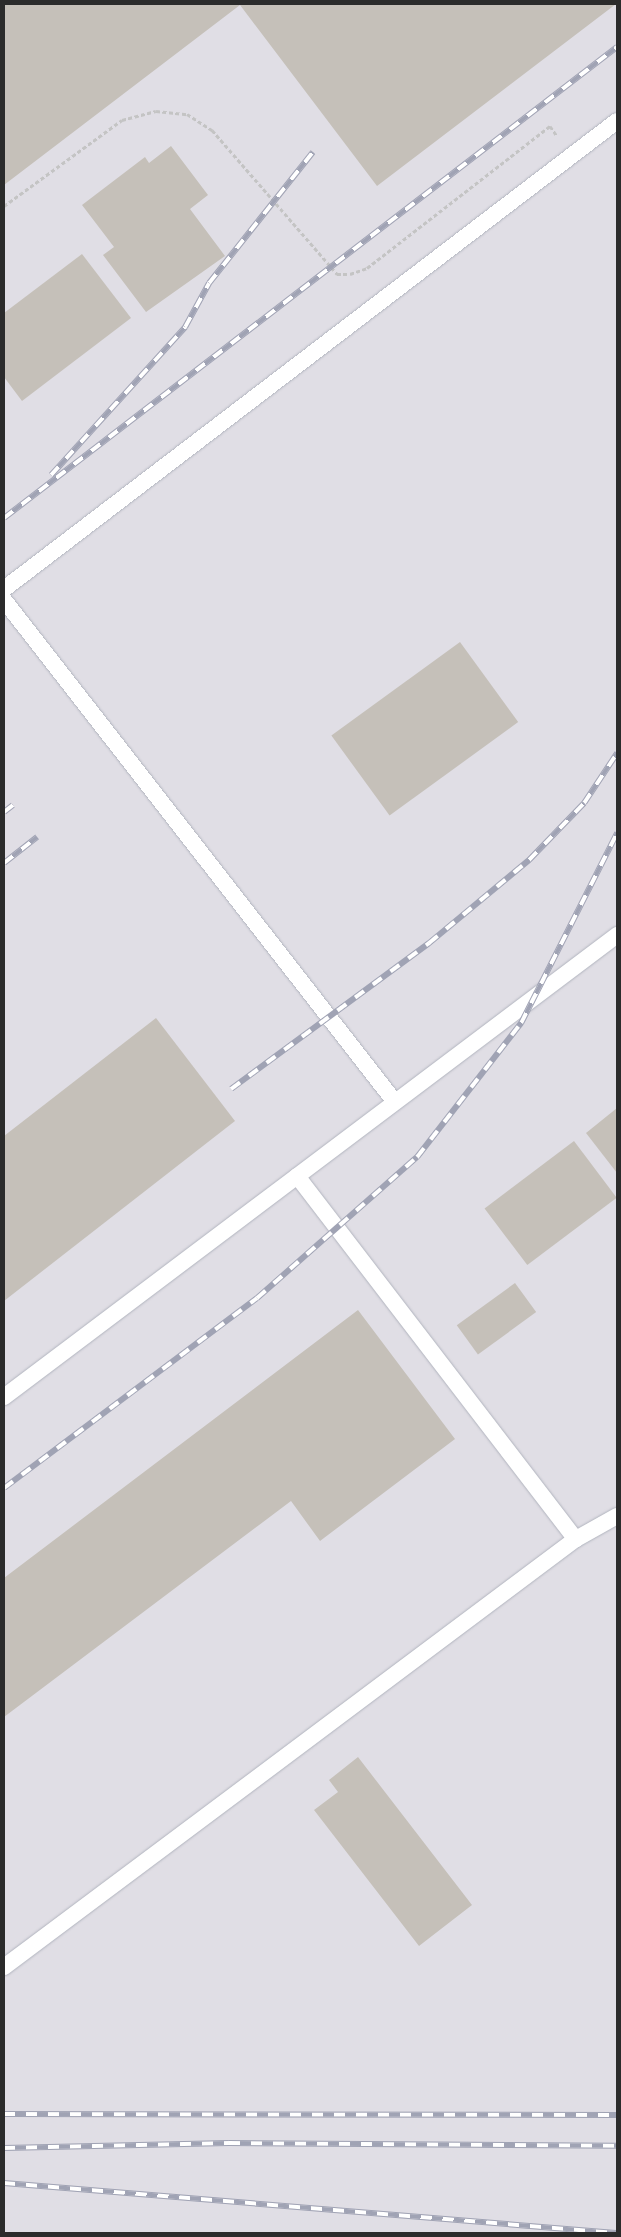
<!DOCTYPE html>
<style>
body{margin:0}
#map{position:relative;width:621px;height:2237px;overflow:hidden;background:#ece6de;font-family:Manrope,sans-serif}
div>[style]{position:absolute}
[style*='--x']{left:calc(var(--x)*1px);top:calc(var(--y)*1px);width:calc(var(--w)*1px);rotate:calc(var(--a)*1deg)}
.industrial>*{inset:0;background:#e0dee5;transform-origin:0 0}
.building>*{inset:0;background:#c5c0b9;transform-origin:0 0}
.path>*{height:3px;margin-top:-1.5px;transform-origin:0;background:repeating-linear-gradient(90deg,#c4c4c4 0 4px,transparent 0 6.5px)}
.roads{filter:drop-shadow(0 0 1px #b1b4be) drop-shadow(0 0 1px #b1b4be)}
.lane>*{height:16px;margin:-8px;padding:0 8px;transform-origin:8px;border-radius:8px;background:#fff}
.rail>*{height:5.5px;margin-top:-2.75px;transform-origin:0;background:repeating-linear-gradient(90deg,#fff 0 11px,#a0a3b4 0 22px);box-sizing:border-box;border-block:1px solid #a0a3b4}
span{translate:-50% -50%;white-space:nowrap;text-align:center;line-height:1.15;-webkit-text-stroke:4.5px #fff;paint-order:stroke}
.frame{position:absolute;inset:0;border:5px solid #2b2b2b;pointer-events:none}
</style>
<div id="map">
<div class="industrial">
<div style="left:4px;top:4px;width:613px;height:2229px"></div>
</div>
<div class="building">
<div style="clip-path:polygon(4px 4px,616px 4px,377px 186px,240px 5px,4px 185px)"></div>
<div style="clip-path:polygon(171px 146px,208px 195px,190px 209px,225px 256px,146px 312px,103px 255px,114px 247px,82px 205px,145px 157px,149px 163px)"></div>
<div style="clip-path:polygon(82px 254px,131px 318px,22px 401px,4px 377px,4px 313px)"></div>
<div style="left:460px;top:642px;width:99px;height:159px;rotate:54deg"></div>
<div style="clip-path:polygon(156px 1018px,235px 1121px,4px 1301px,4px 1136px)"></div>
<div style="clip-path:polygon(617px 1108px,617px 1173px,586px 1133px)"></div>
<div style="left:574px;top:1141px;width:71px;height:112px;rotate:53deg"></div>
<div style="left:515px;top:1283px;width:36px;height:72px;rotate:54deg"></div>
<div style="clip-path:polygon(358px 1310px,455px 1439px,320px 1541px,291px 1501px,4px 1717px,4px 1578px)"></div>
<div style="clip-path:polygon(358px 1757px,472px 1905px,419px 1946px,314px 1810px,338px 1792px,329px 1780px)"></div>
</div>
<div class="path">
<div style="--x:4;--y:206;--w:146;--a:-36.1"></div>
<div style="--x:122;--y:120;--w:35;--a:-15"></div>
<div style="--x:156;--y:111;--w:31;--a:6"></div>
<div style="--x:187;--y:114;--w:30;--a:33"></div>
<div style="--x:212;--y:130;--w:191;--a:49"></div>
<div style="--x:337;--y:274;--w:13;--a:0"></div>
<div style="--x:350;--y:274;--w:18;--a:-19"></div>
<div style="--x:367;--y:268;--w:232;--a:-37.8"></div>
<div style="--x:550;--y:126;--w:12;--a:55"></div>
</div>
<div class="roads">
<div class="lane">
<div style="--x:4;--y:589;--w:771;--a:-37.36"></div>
<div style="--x:4;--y:600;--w:636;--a:52.09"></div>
<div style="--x:297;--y:1176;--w:458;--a:52.5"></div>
<div style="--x:4;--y:1397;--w:768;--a:-37"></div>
<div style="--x:4;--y:1967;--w:714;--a:-36.81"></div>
<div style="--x:576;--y:1539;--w:47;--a:-29.3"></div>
</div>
</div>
<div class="rail">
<div style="--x:51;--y:475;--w:200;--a:-47.8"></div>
<div style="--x:185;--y:327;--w:50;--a:-61.4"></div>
<div style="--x:209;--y:283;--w:167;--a:-51.6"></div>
<div style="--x:4;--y:518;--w:773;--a:-37.54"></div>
<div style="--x:4;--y:812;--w:11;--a:-38"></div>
<div style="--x:4;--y:863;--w:42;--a:-38.2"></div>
<div style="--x:231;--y:1089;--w:246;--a:-36.4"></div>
<div style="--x:429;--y:943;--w:130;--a:-39.7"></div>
<div style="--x:529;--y:860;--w:79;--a:-46"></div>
<div style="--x:584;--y:803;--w:60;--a:-56.6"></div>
<div style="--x:4;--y:1488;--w:316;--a:-36.9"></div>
<div style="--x:257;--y:1298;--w:213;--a:-41.4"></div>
<div style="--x:417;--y:1157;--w:170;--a:-52.2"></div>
<div style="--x:521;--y:1023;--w:213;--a:-63.2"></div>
<div style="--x:4;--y:2114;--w:613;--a:0.09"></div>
<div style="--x:4;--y:2148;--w:225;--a:-1.3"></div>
<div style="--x:229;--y:2143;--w:388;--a:0.4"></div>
<div style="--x:4;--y:2183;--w:614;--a:4.67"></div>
</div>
<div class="frame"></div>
</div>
